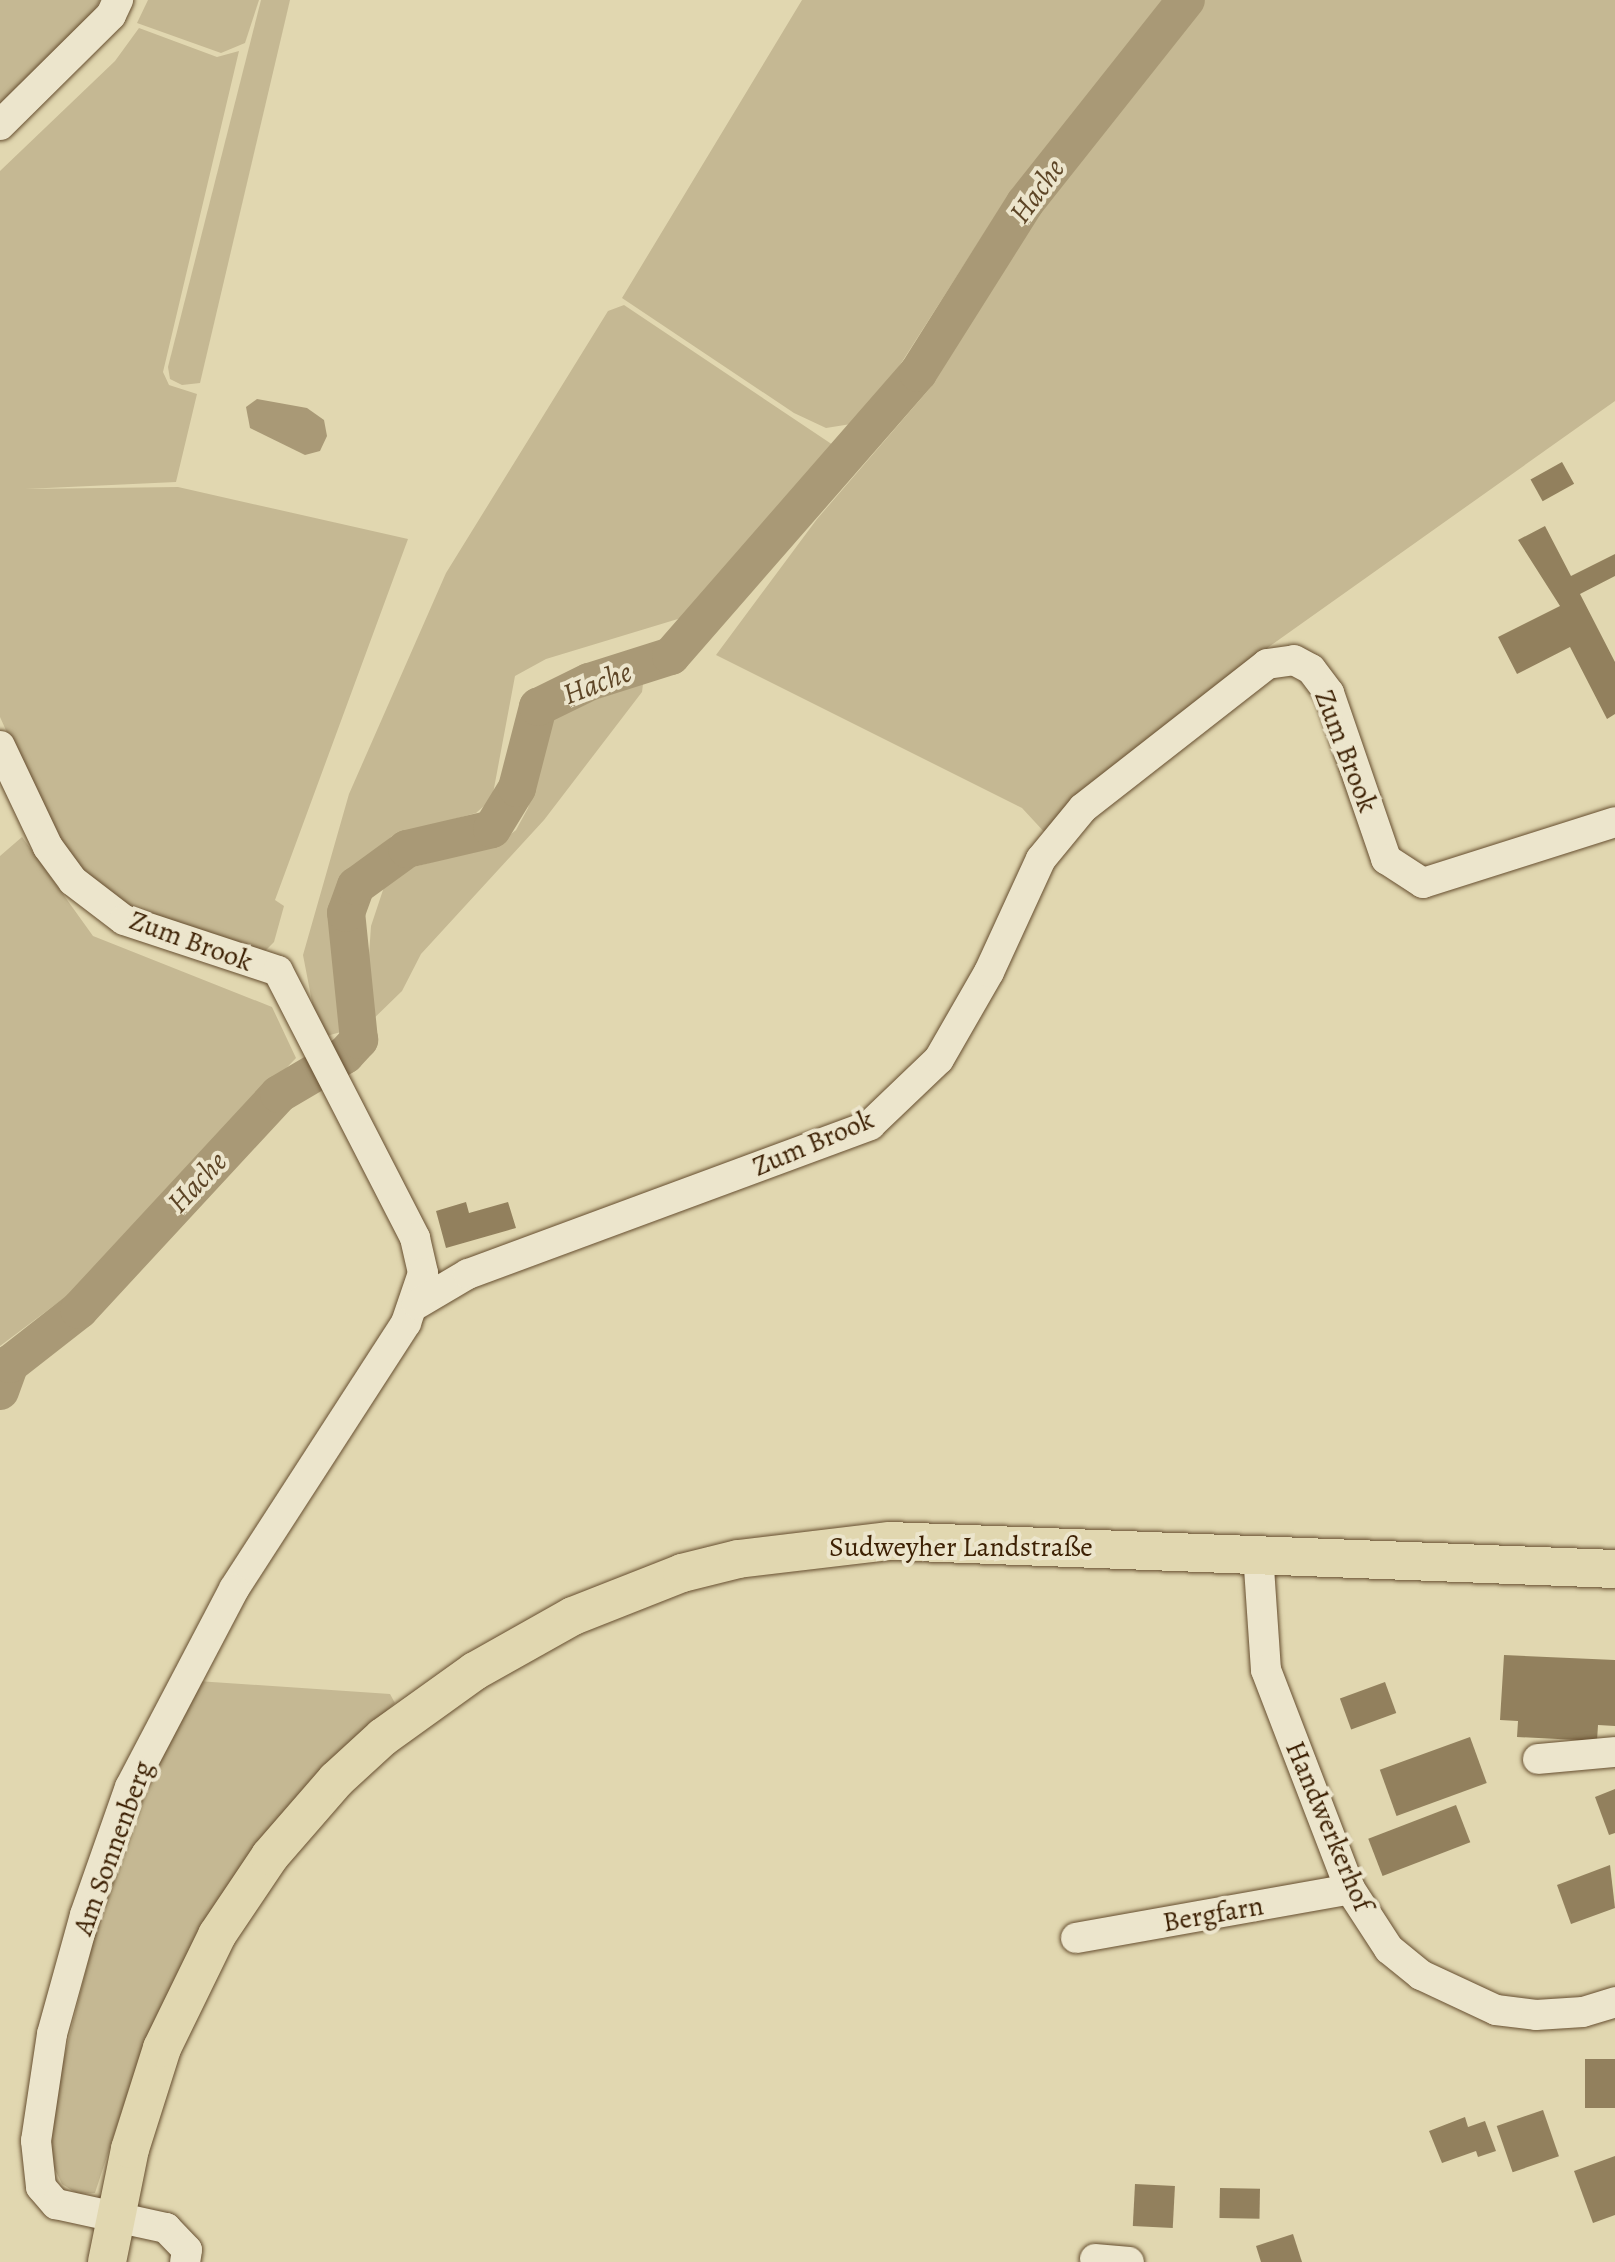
<!DOCTYPE html>
<meta charset="utf-8">
<style>
body{margin:0}
#map{position:relative;width:1615px;height:2262px;overflow:hidden;background:#e1d7b0;font-family:Alegreya,serif}
div>[style]{position:absolute}
[style*='--x']{left:calc(var(--x)*1px);top:calc(var(--y)*1px);width:calc(var(--w)*1px);rotate:calc(var(--a)*1deg)}
.green>*{inset:0;background:#c5b893}
.water>*{inset:0;background:#a99976}
.river>*{height:38px;margin:-19px;padding:0 19px;transform-origin:19px;border-radius:19px;background:#a99976}
.building>*{inset:0;background:#92805d;transform-origin:0 0}
.roads{filter:drop-shadow(0 0 2px #664e2f) drop-shadow(0 0 2px #664e2f)}
.minor>*{height:30px;margin:-15px;padding:0 15px;transform-origin:15px;border-radius:15px;background:#ece5cc}
.major>*{height:38px;margin:-19px;padding:0 19px;transform-origin:19px;border-radius:19px;background:#e1d7b0}
span{translate:-50% -50%;white-space:nowrap;text-align:center;line-height:1.15;-webkit-text-stroke:8px #ece5cc;paint-order:stroke}
.street-label{font-size:28px;color:#3d2104}
.water-label{font-size:30px;color:#5d4526;font-style:italic}
</style>
<div id="map">
<div class="green">
<div style="clip-path:polygon(0 0,100px 0,86px 27px,0 110px)"></div>
<div style="clip-path:polygon(148px 0,259px 0,245px 43px,221px 53px,137px 23px)"></div>
<div style="clip-path:polygon(261px 0,290px 0,200px 383px,182px 385px,170px 379px,168px 367px)"></div>
<div style="clip-path:polygon(802px 0,1172px 0,1117px 72px,1013px 188px,884px 390px,851px 424px,826px 428px,794px 413px,622px 298px)"></div>
<div style="clip-path:polygon(1202px 0,1615px 0,1615px 401px,1270px 646px,1138px 751px,1047px 835px,1022px 808px,716px 655px,817px 519px,931px 387px,1035px 218px,1180px 37px)"></div>
<div style="clip-path:polygon(139px 28px,217px 57px,239px 51px,163px 372px,169px 385px,197px 394px,176px 482px,25px 489px,178px 487px,408px 539px,275px 900px,284px 906px,274px 942px,260px 956px,121px 906px,78px 875px,54px 837px,0 717px,0 171px,115px 61px)"></div>
<div style="clip-path:polygon(624px 305px,833px 445px,691px 615px,546px 659px,515px 676px,492px 799px,476px 813px,392px 836px,352px 871px,340px 899px,334px 948px,344px 1013px,341px 1032px,319px 1038px,303px 955px,349px 794px,446px 573px,608px 311px)"></div>
<div style="clip-path:polygon(635px 684px,643px 684px,642px 692px,544px 820px,421px 954px,402px 991px,364px 1028px,371px 926px,384px 887px,399px 871px,499px 844px,516px 830px,528px 808px,553px 717px)"></div>
<div style="clip-path:polygon(22px 837px,93px 936px,272px 1007px,296px 1058px,68px 1295px,0 1346px,0 856px)"></div>
<div style="clip-path:polygon(197px 1681px,390px 1694px,395px 1703px,328px 1764px,203px 1924px,134px 2073px,95px 2193px,78px 2194px,62px 2184px,48px 2155px,53px 2102px,94px 1938px,146px 1789px)"></div>
</div>
<div class="water">
<div style="clip-path:polygon(257px 399px,307px 408px,324px 420px,327px 436px,320px 451px,305px 455px,250px 428px,246px 407px)"></div>
</div>
<div class="river">
<div style="--x:0;--y:1391;--w:29;--a:-70"></div>
<div style="--x:10;--y:1364;--w:88;--a:-38"></div>
<div style="--x:79;--y:1310;--w:294;--a:-47.2"></div>
<div style="--x:279;--y:1094;--w:77;--a:-30.6"></div>
<div style="--x:345;--y:1055;--w:21;--a:-47"></div>
<div style="--x:359;--y:1040;--w:128;--a:-95.8"></div>
<div style="--x:346;--y:913;--w:29;--a:-70"></div>
<div style="--x:356;--y:886;--w:63;--a:-36"></div>
<div style="--x:407;--y:849;--w:87;--a:-13.2"></div>
<div style="--x:492;--y:829;--w:48;--a:-58.6"></div>
<div style="--x:517;--y:788;--w:84;--a:-75.5"></div>
<div style="--x:538;--y:707;--w:57;--a:-26.1"></div>
<div style="--x:589;--y:682;--w:86;--a:-17.6"></div>
<div style="--x:671;--y:656;--w:376;--a:-48.9"></div>
<div style="--x:918;--y:373;--w:201;--a:-57.8"></div>
<div style="--x:1025;--y:203;--w:259;--a:-51.6"></div>
</div>
<div class="building">
<div style="left:1562px;top:462px;width:25px;height:36px;rotate:61deg"></div>
<div style="clip-path:polygon(1545px 526px,1571px 576px,1615px 554px,1615px 576px,1580px 594px,1615px 662px,1615px 714px,1607px 719px,1570px 647px,1517px 674px,1498px 637px,1560px 606px,1518px 540px)"></div>
<div style="clip-path:polygon(466px 1202px,469px 1213px,508px 1202px,516px 1228px,446px 1248px,436px 1211px)"></div>
<div style="clip-path:polygon(1504px 1655px,1615px 1660px,1615px 1726px,1598px 1725px,1597px 1741px,1517px 1737px,1518px 1721px,1500px 1720px)"></div>
<div style="left:1385px;top:1682px;width:33px;height:48px;rotate:70deg"></div>
<div style="left:1470px;top:1737px;width:49px;height:96px;rotate:70deg"></div>
<div style="clip-path:polygon(1615px 1789px,1615px 1833px,1609px 1835px,1595px 1797px)"></div>
<div style="left:1456px;top:1805px;width:40px;height:94px;rotate:69deg"></div>
<div style="clip-path:polygon(1610px 1865px,1615px 1908px,1571px 1924px,1557px 1885px)"></div>
<div style="left:1585px;top:2059px;width:30px;height:49px"></div>
<div style="left:1543px;top:2110px;width:49px;height:49px;rotate:71deg"></div>
<div style="clip-path:polygon(1465px 2117px,1468px 2127px,1485px 2121px,1496px 2151px,1478px 2157px,1476px 2151px,1442px 2163px,1429px 2131px)"></div>
<div style="clip-path:polygon(1615px 2156px,1615px 2215px,1593px 2223px,1574px 2171px)"></div>
<div style="left:1135px;top:2184px;width:40px;height:42px;rotate:3deg"></div>
<div style="left:1220px;top:2188px;width:40px;height:30px;rotate:1deg"></div>
<div style="clip-path:polygon(1293px 2234px,1302px 2262px,1261px 2262px,1256px 2246px)"></div>
</div>
<div class="roads">
<div class="minor">
<div style="--x:0;--y:125;--w:156;--a:-44.7"></div>
<div style="--x:111;--y:15;--w:17;--a:-65"></div>
<div style="--x:0;--y:746;--w:112;--a:64.6"></div>
<div style="--x:48;--y:847;--w:42;--a:53.7"></div>
<div style="--x:73;--y:881;--w:64;--a:37.4"></div>
<div style="--x:124;--y:920;--w:162;--a:18.3"></div>
<div style="--x:278;--y:971;--w:300;--a:62.8"></div>
<div style="--x:415;--y:1238;--w:36;--a:77"></div>
<div style="--x:423;--y:1273;--w:53;--a:108.8"></div>
<div style="--x:406;--y:1323;--w:317;--a:122.9"></div>
<div style="--x:234;--y:1589;--w:224;--a:117.7"></div>
<div style="--x:130;--y:1787;--w:136;--a:109.4"></div>
<div style="--x:85;--y:1915;--w:123;--a:105.5"></div>
<div style="--x:52;--y:2034;--w:108;--a:98.5"></div>
<div style="--x:36;--y:2141;--w:46;--a:83.8"></div>
<div style="--x:41;--y:2187;--w:23;--a:49"></div>
<div style="--x:56;--y:2204;--w:113;--a:12.3"></div>
<div style="--x:166;--y:2228;--w:30;--a:46"></div>
<div style="--x:187;--y:2250;--w:12;--a:99"></div>
<div style="--x:417;--y:1304;--w:59;--a:-30.5"></div>
<div style="--x:468;--y:1274;--w:429;--a:-20.3"></div>
<div style="--x:870;--y:1125;--w:95;--a:-43.7"></div>
<div style="--x:939;--y:1059;--w:100;--a:-60.1"></div>
<div style="--x:989;--y:972;--w:124;--a:-65.3"></div>
<div style="--x:1041;--y:859;--w:66;--a:-50.5"></div>
<div style="--x:1083;--y:808;--w:234;--a:-38"></div>
<div style="--x:1267;--y:664;--w:27;--a:-8"></div>
<div style="--x:1294;--y:660;--w:19;--a:28"></div>
<div style="--x:1311;--y:669;--w:30;--a:53"></div>
<div style="--x:1329;--y:693;--w:176;--a:71"></div>
<div style="--x:1386;--y:859;--w:44;--a:33"></div>
<div style="--x:1423;--y:883;--w:201;--a:-17.6"></div>
<div style="--x:1258;--y:1553;--w:117;--a:86.1"></div>
<div style="--x:1266;--y:1670;--w:235;--a:69"></div>
<div style="--x:1350;--y:1889;--w:72;--a:57"></div>
<div style="--x:1389;--y:1949;--w:41;--a:39.1"></div>
<div style="--x:1421;--y:1975;--w:83;--a:25"></div>
<div style="--x:1496;--y:2010;--w:40;--a:7.1"></div>
<div style="--x:1536;--y:2015;--w:47;--a:-3.7"></div>
<div style="--x:1583;--y:2012;--w:34;--a:-17"></div>
<div style="--x:1538;--y:1759;--w:77;--a:-5.2"></div>
<div style="--x:1076;--y:1938;--w:278;--a:-10.1"></div>
<div style="--x:1095;--y:2259;--w:34;--a:5"></div>
</div>
<div class="major">
<div style="--x:107;--y:2262;--w:115;--a:-78.5"></div>
<div style="--x:130;--y:2149;--w:106;--a:-72.4"></div>
<div style="--x:162;--y:2048;--w:126;--a:-64"></div>
<div style="--x:217;--y:1935;--w:95;--a:-56.1"></div>
<div style="--x:270;--y:1856;--w:101;--a:-49"></div>
<div style="--x:336;--y:1780;--w:64;--a:-42.5"></div>
<div style="--x:383;--y:1737;--w:113;--a:-35.7"></div>
<div style="--x:475;--y:1671;--w:112;--a:-29.3"></div>
<div style="--x:573;--y:1616;--w:117;--a:-21.5"></div>
<div style="--x:682;--y:1573;--w:58;--a:-14"></div>
<div style="--x:738;--y:1559;--w:153;--a:-6.8"></div>
<div style="--x:890;--y:1541;--w:726;--a:2.21"></div>
</div>
</div>
<div class="street-label">
<span style="left:1346px;top:751px;rotate:69deg">Zum Brook</span>
<span style="left:191px;top:941px;rotate:20deg">Zum Brook</span>
<span style="left:813px;top:1143px;rotate:-23deg">Zum Brook</span>
<span style="left:961px;top:1547px">Sudweyher Landstraße</span>
<span style="left:1329px;top:1826px;rotate:67deg">Handwerkerhof</span>
<span style="left:113px;top:1848px;rotate:-70deg">Am Sonnenberg</span>
<span style="left:1213px;top:1914px;rotate:-10deg">Bergfarn</span>
</div>
<div class="water-label">
<span style="left:1037px;top:191px;rotate:-54deg">Hache</span>
<span style="left:597px;top:683px;rotate:-21deg">Hache</span>
<span style="left:197px;top:1182px;rotate:-47deg">Hache</span>
</div>
</div>
